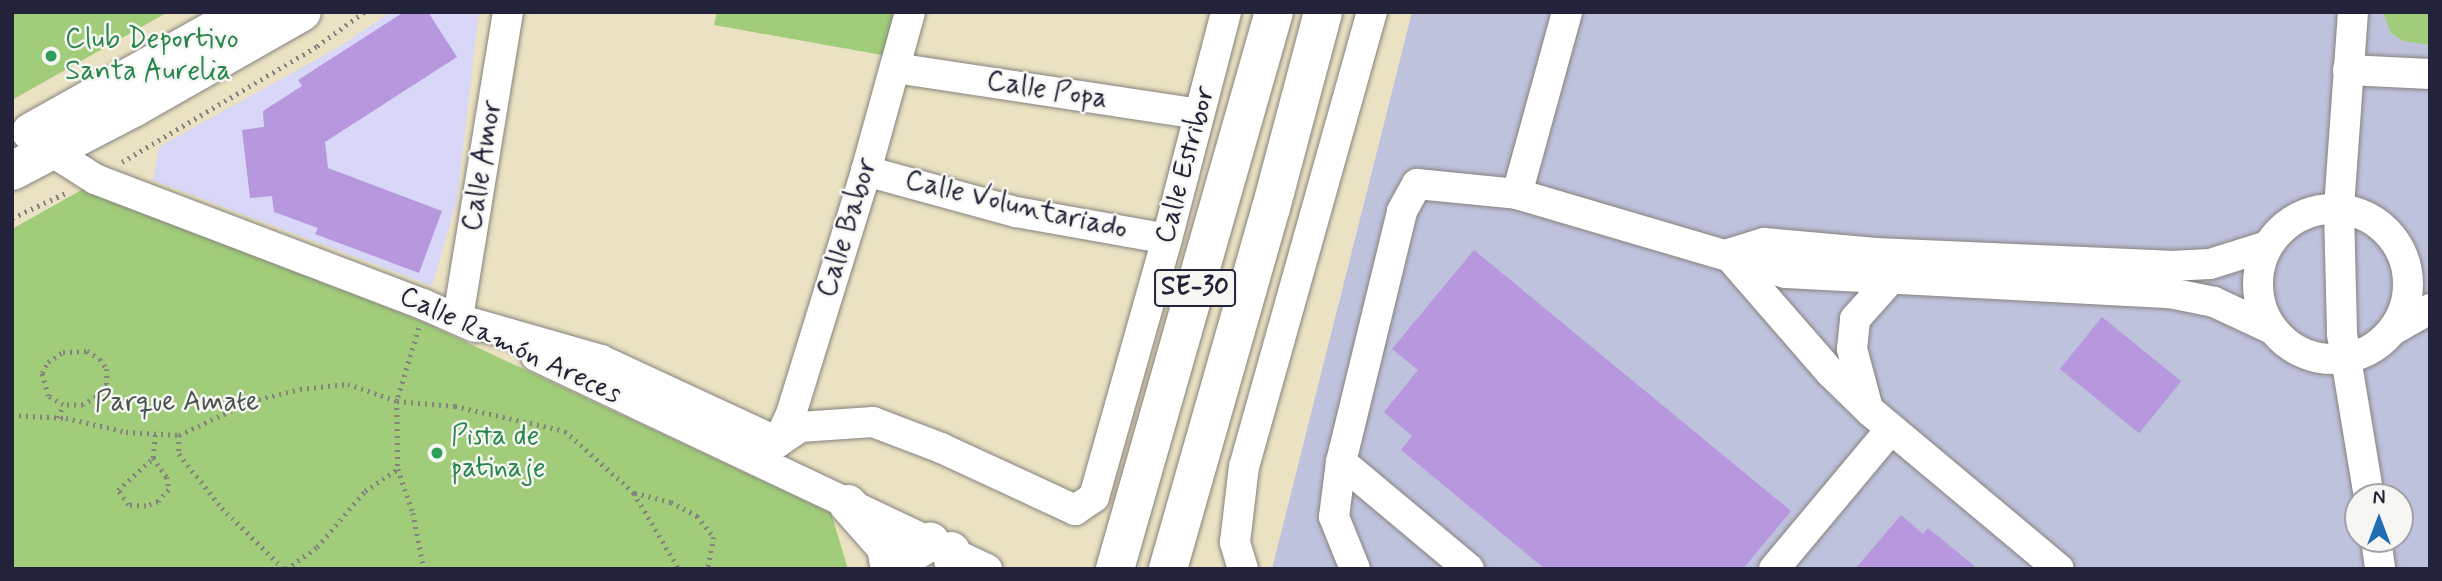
<!DOCTYPE html>
<meta charset="utf-8">
<style>
body{margin:0}
#map{position:relative;width:2442px;height:581px;overflow:hidden;background:#eae2c2;font-family:Mynerve,sans-serif}
div>[style]{position:absolute}
[style*='--x']{left:calc(var(--x)*1px);top:calc(var(--y)*1px);width:calc(var(--w)*1px);rotate:calc(var(--a)*1deg)}
.built>*{inset:0;background:#d8d7f8}
.industrial>*{inset:0;background:#bfc2dd}
.green>*{inset:0;background:#a1cd7a}
.building>*{inset:0;background:#b797de;transform-origin:0 0}
.path>*{height:4.5px;margin-top:-2.25px;transform-origin:0;background:repeating-linear-gradient(90deg,#86827e 0 2px,transparent 0 7px)}
.roads{filter:drop-shadow(0 0 2px #86827e) drop-shadow(0 0 2px #86827e)}
.minor>*{height:30px;margin:-15px;padding:0 15px;transform-origin:15px;border-radius:15px;background:#fff}
.minor>.ring{margin:-15px;padding:0;box-sizing:content-box;background:none;border:30px solid #fff;border-radius:50%}
.major>*{height:38px;margin:-19px;padding:0 19px;transform-origin:19px;border-radius:19px;background:#fff}
.highway>*{height:38px;margin:-19px;padding:0 19px;transform-origin:19px;border-radius:19px;background:#fff}
.dots>*{width:19px;height:19px;translate:-50% -50%;box-sizing:border-box;border:4px solid #f6f6f2;border-radius:50%}
span{translate:-50% -50%;white-space:nowrap;text-align:center;line-height:1.15;-webkit-text-stroke:5px #f6f6f2;paint-order:stroke}
.shield-label span{padding:2px 5px;background:#f6f6f2;border:2px solid;border-radius:5px;-webkit-text-stroke-width:0}
.shield-label{font-size:26px;color:#22223b;font-weight:700}
.leisure-label{font-size:28px;color:#27864d}
.left{translate:0 -50%;text-align:left}
.street-label{font-size:28px;color:#22223b}
.park-label{font-size:28px;color:#48554e}
.frame{position:absolute;inset:0;border:14px solid #22223b;pointer-events:none}
.north{position:absolute;left:2344px;top:483px;width:70px;height:70px;box-sizing:border-box;background:#f6f6f2;border:2px solid #a1a1a9;border-radius:50%;rotate:0deg;font-size:19px;font-weight:700;line-height:28px;text-align:center;color:#22223b}
.north::after{content:'';display:block;margin:auto;width:24px;height:32px;background:#1f6fb2;clip-path:polygon(50% 0,100% 100%,50% 72%,0 100%)}
</style>
<div id="map">
<div class="built">
<div style="clip-path:polygon(391px 12px,479px 12px,457px 199px,432px 286px,153px 180px,159px 147px,337px 48px)"></div>
</div>
<div class="industrial">
<div style="clip-path:polygon(evenodd,1412px 12px,2430px 12px,2430px 569px,1272px 569px,1412px 12px,2358px 497px,2400px 497px,2400px 539px,2358px 539px,2358px 497px)"></div>
</div>
<div class="green">
<div style="clip-path:polygon(12px 12px,168px 12px,12px 100px)"></div>
<div style="clip-path:polygon(717px 12px,905px 12px,893px 57px,714px 25px)"></div>
<div style="clip-path:polygon(2383px 12px,2430px 12px,2430px 45px,2403px 41px,2391px 33px)"></div>
<div style="clip-path:polygon(85px 188px,421px 321px,831px 513px,848px 569px,12px 569px,12px 229px)"></div>
</div>
<div class="building">
<div style="clip-path:polygon(404px 12px,428px 12px,457px 57px,325px 142px,328px 168px,442px 211px,419px 273px,315px 234px,318px 228px,274px 212px,272px 196px,250px 198px,242px 130px,264px 127px,263px 111px,302px 86px,298px 80px)"></div>
<div style="clip-path:polygon(1474px 250px,1791px 511px,1743px 569px,1545px 569px,1401px 450px,1412px 436px,1384px 412px,1418px 370px,1392px 349px)"></div>
<div style="left:2102px;top:317px;width:102px;height:67px;rotate:39deg"></div>
<div style="clip-path:polygon(1901px 515px,1923px 534px,1928px 528px,1978px 569px,1855px 569px)"></div>
</div>
<div class="path">
<div style="--x:122;--y:162;--w:227;--a:-30.7"></div>
<div style="--x:317;--y:46;--w:58;--a:-35.9"></div>
<div style="--x:12;--y:218;--w:62;--a:-24.9"></div>
<div style="--x:419;--y:328;--w:76;--a:106.8"></div>
<div style="--x:397;--y:401;--w:68;--a:89.2"></div>
<div style="--x:398;--y:469;--w:46;--a:71.2"></div>
<div style="--x:413;--y:513;--w:57;--a:78.9"></div>
<div style="--x:12;--y:415;--w:54;--a:3.2"></div>
<div style="--x:66;--y:418;--w:62;--a:13.1"></div>
<div style="--x:126;--y:432;--w:53;--a:3.2"></div>
<div style="--x:179;--y:435;--w:81;--a:-25"></div>
<div style="--x:252;--y:401;--w:49;--a:-14"></div>
<div style="--x:300;--y:389;--w:48;--a:-5.9"></div>
<div style="--x:348;--y:384;--w:52;--a:19.1"></div>
<div style="--x:397;--y:401;--w:58;--a:4.9"></div>
<div style="--x:455;--y:406;--w:113;--a:12.8"></div>
<div style="--x:565;--y:431;--w:93;--a:41.9"></div>
<div style="--x:634;--y:493;--w:88;--a:59.4"></div>
<div style="--x:58;--y:418;--w:14;--a:-69"></div>
<div style="--x:63;--y:405;--w:17;--a:-149"></div>
<div style="--x:48;--y:396;--w:24;--a:-105"></div>
<div style="--x:42;--y:373;--w:13;--a:-61"></div>
<div style="--x:48;--y:362;--w:18;--a:-34"></div>
<div style="--x:63;--y:352;--w:24;--a:-2"></div>
<div style="--x:87;--y:351;--w:15;--a:32"></div>
<div style="--x:100;--y:359;--w:12;--a:55"></div>
<div style="--x:107;--y:369;--w:15;--a:90"></div>
<div style="--x:107;--y:384;--w:17;--a:130"></div>
<div style="--x:96;--y:397;--w:15;--a:148"></div>
<div style="--x:83;--y:405;--w:20;--a:180"></div>
<div style="--x:179;--y:435;--w:19;--a:90"></div>
<div style="--x:179;--y:454;--w:69;--a:51.5"></div>
<div style="--x:222;--y:508;--w:87;--a:44.5"></div>
<div style="--x:153;--y:458;--w:24;--a:54"></div>
<div style="--x:167;--y:477;--w:13;--a:81"></div>
<div style="--x:169;--y:490;--w:16;--a:133"></div>
<div style="--x:158;--y:502;--w:13;--a:162"></div>
<div style="--x:146;--y:506;--w:18;--a:-177"></div>
<div style="--x:128;--y:505;--w:18;--a:-124"></div>
<div style="--x:118;--y:490;--w:47;--a:-42.4"></div>
<div style="--x:153;--y:458;--w:24;--a:-85"></div>
<div style="--x:635;--y:493;--w:37;--a:14"></div>
<div style="--x:671;--y:502;--w:30;--a:28"></div>
<div style="--x:697;--y:516;--w:27;--a:51"></div>
<div style="--x:714;--y:537;--w:33;--a:101"></div>
<div style="--x:286;--y:569;--w:38;--a:-35"></div>
<div style="--x:317;--y:547;--w:74;--a:-49.4"></div>
<div style="--x:365;--y:491;--w:40;--a:-34"></div>
</div>
<div class="roads">
<div class="minor">
<div style="--x:508;--y:12;--w:311;--a:99.3"></div>
<div style="--x:458;--y:319;--w:149;--a:16"></div>
<div style="--x:601;--y:360;--w:195;--a:24.9"></div>
<div style="--x:778;--y:442;--w:27;--a:-34"></div>
<div style="--x:800;--y:427;--w:73;--a:-3.9"></div>
<div style="--x:873;--y:422;--w:73;--a:20.9"></div>
<div style="--x:941;--y:448;--w:148;--a:24.8"></div>
<div style="--x:1075;--y:510;--w:23;--a:-34"></div>
<div style="--x:1094;--y:497;--w:268;--a:-74.2"></div>
<div style="--x:1167;--y:239;--w:235;--a:-75.4"></div>
<div style="--x:2353;--y:12;--w:197;--a:94.1"></div>
<div style="--x:2339;--y:209;--w:125;--a:88.6"></div>
<div style="--x:2342;--y:334;--w:165;--a:80.6"></div>
<div style="--x:895;--y:68;--w:307;--a:8.6"></div>
<div style="--x:2348;--y:70;--w:82;--a:2.8"></div>
<div style="--x:41;--y:135;--w:19;--a:58"></div>
<div style="--x:51;--y:151;--w:52;--a:32.5"></div>
<div style="--x:95;--y:179;--w:351;--a:20.9"></div>
<div style="--x:423;--y:304;--w:57;--a:23.9"></div>
<div style="--x:866;--y:171;--w:156;--a:15.3"></div>
<div style="--x:1016;--y:212;--w:153;--a:10.1"></div>
<div style="--x:1517;--y:194;--w:189;--a:-74.6"></div>
<div class="ring" style="left:2258px;top:209px;width:120px;height:120px"></div>
<div style="--x:1728;--y:254;--w:38;--a:-17"></div>
<div style="--x:1764;--y:243;--w:112;--a:5.1"></div>
<div style="--x:1876;--y:253;--w:294;--a:2.5"></div>
<div style="--x:2170;--y:266;--w:40;--a:-2.9"></div>
<div style="--x:2210;--y:264;--w:60;--a:-17.5"></div>
<div style="--x:1730;--y:257;--w:152;--a:49"></div>
<div style="--x:1830;--y:372;--w:56;--a:44.3"></div>
<div style="--x:1870;--y:411;--w:246;--a:39.9"></div>
<div style="--x:2393;--y:330;--w:43;--a:-29.6"></div>
<div style="--x:536;--y:356;--w:499;--a:25.3"></div>
<div style="--x:1867;--y:405;--w:58;--a:-105"></div>
<div style="--x:1852;--y:349;--w:30;--a:-84"></div>
<div style="--x:1855;--y:319;--w:51;--a:-48.2"></div>
<div style="--x:778;--y:442;--w:31;--a:-65"></div>
<div style="--x:791;--y:414;--w:254;--a:-72.8"></div>
<div style="--x:866;--y:171;--w:165;--a:-74.5"></div>
<div style="--x:1341;--y:462;--w:55;--a:97.3"></div>
<div style="--x:1334;--y:517;--w:56;--a:68"></div>
<div style="--x:2376;--y:539;--w:30;--a:82"></div>
<div style="--x:1243;--y:569;--w:28;--a:-107"></div>
<div style="--x:1235;--y:542;--w:76;--a:-83.2"></div>
<div style="--x:1244;--y:467;--w:473;--a:-74.3"></div>
<div style="--x:1469;--y:569;--w:167;--a:-140.1"></div>
<div style="--x:1341;--y:462;--w:258;--a:-76.3"></div>
<div style="--x:1402;--y:211;--w:31;--a:-61"></div>
<div style="--x:1417;--y:184;--w:100;--a:5.7"></div>
<div style="--x:1517;--y:194;--w:280;--a:16.4"></div>
<div style="--x:1786;--y:273;--w:385;--a:3"></div>
<div style="--x:2170;--y:293;--w:45;--a:11.6"></div>
<div style="--x:2214;--y:302;--w:64;--a:25"></div>
<div style="--x:1774;--y:569;--w:182;--a:-50.1"></div>
</div>
<div class="major">
<div style="--x:31;--y:132;--w:246;--a:-29.2"></div>
<div style="--x:12;--y:171;--w:136;--a:-27.5"></div>
<div style="--x:133;--y:108;--w:194;--a:-29.6"></div>
</div>
<div class="highway">
<div style="--x:848;--y:504;--w:57;--a:48.5"></div>
<div style="--x:886;--y:547;--w:22;--a:80"></div>
<div style="--x:951;--y:551;--w:18;--a:77"></div>
<div style="--x:901;--y:569;--w:16;--a:-63"></div>
<div style="--x:908;--y:555;--w:26;--a:-31"></div>
<div style="--x:1115;--y:569;--w:579;--a:-74.07"></div>
<div style="--x:1168;--y:569;--w:375;--a:-74.1"></div>
<div style="--x:1271;--y:208;--w:203;--a:-75.1"></div>
</div>
</div>
<div class="dots">
<div style="left:51px;top:56px;background:#2e9e5b"></div>
<div style="left:437px;top:453px;background:#2e9e5b"></div>
</div>
<div class="shield-label">
<span style="left:1195px;top:288px">SE-30</span>
</div>
<div class="leisure-label">
<span class="left" style="left:65px;top:56px">Club Deportivo<br>Santa Aurelia</span>
<span class="left" style="left:451px;top:453px">Pista de<br>patinaje</span>
</div>
<div class="street-label">
<span style="left:1047px;top:91px;rotate:9deg">Calle Popa</span>
<span style="left:1186px;top:165px;rotate:-75deg">Calle Estribor</span>
<span style="left:483px;top:166px;rotate:-81deg">Calle Amor</span>
<span style="left:1016px;top:206px;rotate:13deg">Calle Voluntariado</span>
<span style="left:848px;top:228px;rotate:-73deg">Calle Babor</span>
<span style="left:510px;top:346px;rotate:25deg">Calle Ramón Areces</span>
</div>
<div class="park-label">
<span style="left:177px;top:403px">Parque Amate</span>
</div>
<div class="frame"></div>
<div class="north">N</div>
</div>
